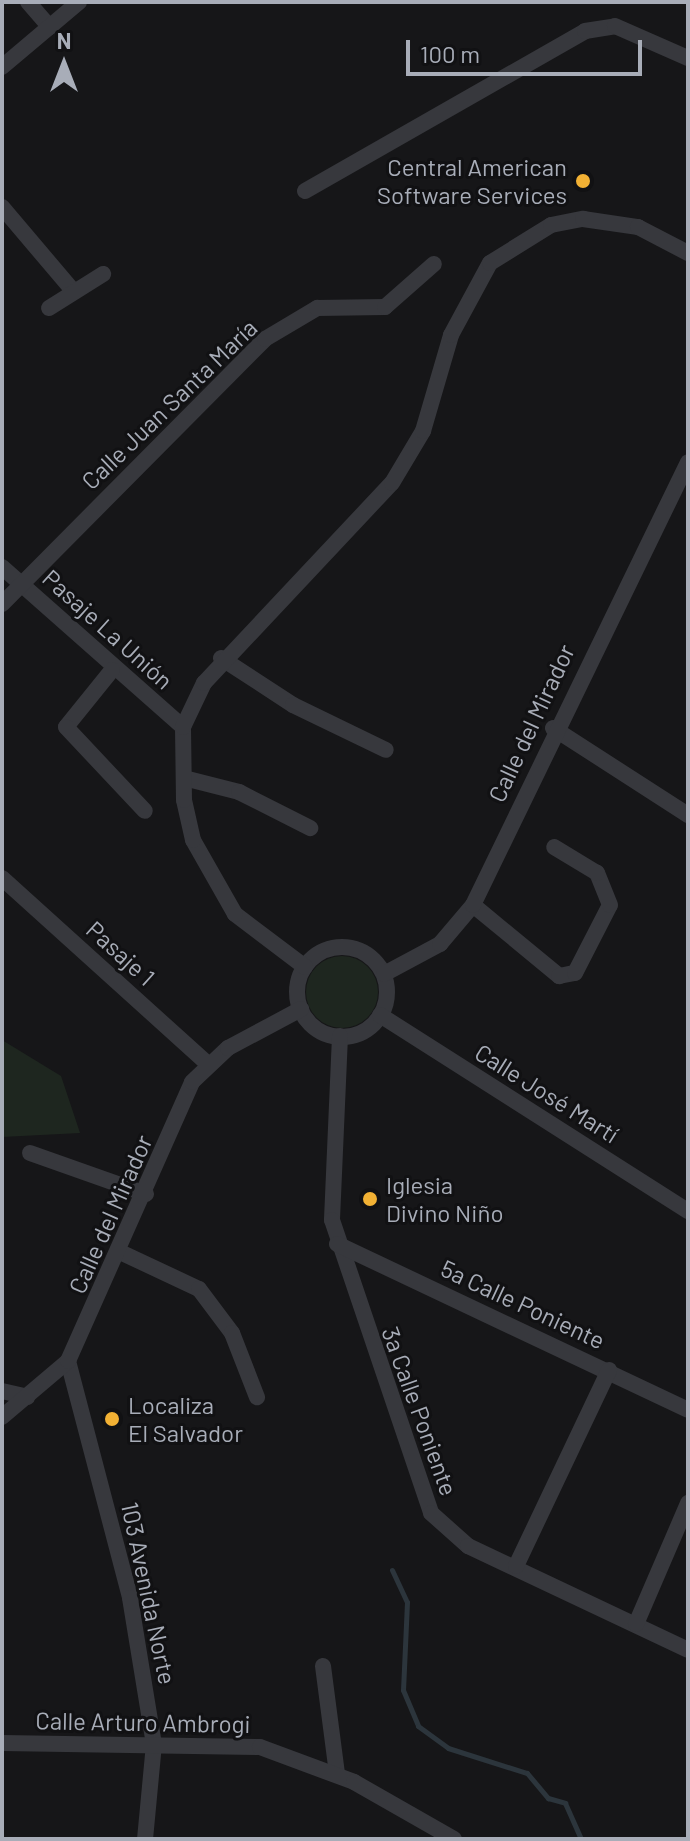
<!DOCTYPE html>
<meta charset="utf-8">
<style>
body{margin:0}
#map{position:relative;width:690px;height:1841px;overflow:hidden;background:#161618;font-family:Barlow,sans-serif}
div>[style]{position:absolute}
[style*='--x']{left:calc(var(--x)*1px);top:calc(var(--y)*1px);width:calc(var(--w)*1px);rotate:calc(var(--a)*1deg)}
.green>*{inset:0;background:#1e261f}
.round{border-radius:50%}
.stream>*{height:5px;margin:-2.5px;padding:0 2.5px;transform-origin:2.5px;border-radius:2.5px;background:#2c353c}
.minor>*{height:16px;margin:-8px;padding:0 8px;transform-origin:8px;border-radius:8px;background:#37383d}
.minor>.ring{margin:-8px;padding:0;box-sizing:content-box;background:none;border:16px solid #37383d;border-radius:50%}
.dots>*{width:22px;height:22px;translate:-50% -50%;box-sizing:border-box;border:4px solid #111113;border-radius:50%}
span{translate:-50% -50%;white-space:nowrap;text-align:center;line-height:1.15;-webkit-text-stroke:6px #111113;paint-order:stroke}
.poi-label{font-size:24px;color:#a8adb8}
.right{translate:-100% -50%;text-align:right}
.left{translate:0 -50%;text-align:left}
.street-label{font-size:24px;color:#a8adb8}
.frame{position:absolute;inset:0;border:4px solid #a8adb8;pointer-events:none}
.north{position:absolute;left:24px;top:24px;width:80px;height:80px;-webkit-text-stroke:6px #111113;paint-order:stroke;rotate:0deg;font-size:22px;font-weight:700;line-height:32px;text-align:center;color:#a8adb8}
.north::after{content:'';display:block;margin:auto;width:28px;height:36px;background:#a8adb8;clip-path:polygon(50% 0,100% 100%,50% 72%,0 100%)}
.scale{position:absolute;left:406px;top:40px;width:236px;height:36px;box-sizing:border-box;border:4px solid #a8adb8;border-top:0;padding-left:10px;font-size:24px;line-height:28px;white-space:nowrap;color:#a8adb8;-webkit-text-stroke:6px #111113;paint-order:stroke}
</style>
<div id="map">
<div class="green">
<div class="round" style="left:306px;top:956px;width:72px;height:72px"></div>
<div style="clip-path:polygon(2px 1040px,61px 1076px,80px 1133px,2px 1137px)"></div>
</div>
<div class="stream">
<div style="--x:392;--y:1570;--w:35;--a:65"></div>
<div style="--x:407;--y:1602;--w:88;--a:92.6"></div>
<div style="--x:403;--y:1690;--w:39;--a:67"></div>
<div style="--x:418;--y:1726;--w:37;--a:36"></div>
<div style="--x:448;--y:1748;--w:83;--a:17.6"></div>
<div style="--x:527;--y:1773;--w:33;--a:50"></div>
<div style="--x:548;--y:1798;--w:18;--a:16"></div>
<div style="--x:565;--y:1803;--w:39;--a:66"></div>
</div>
<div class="minor">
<div style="--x:28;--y:2;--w:33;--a:49"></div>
<div style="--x:2;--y:67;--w:101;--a:-40.2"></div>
<div style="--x:305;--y:191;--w:322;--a:-29.7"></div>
<div style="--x:585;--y:31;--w:30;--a:-9"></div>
<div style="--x:615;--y:26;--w:80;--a:23.7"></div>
<div style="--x:2;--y:207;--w:111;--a:49.7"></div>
<div style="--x:49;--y:308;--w:64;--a:-32.2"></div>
<div style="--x:2;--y:567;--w:242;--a:41.5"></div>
<div style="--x:2;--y:604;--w:373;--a:-45.2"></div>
<div style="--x:265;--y:339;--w:61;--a:-30.8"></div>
<div style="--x:317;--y:308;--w:68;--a:-0.8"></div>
<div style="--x:385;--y:307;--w:65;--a:-41.3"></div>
<div style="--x:221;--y:658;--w:86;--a:33.1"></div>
<div style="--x:293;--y:705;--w:103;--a:25.8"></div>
<div style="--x:112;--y:670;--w:73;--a:128.9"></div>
<div style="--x:66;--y:727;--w:115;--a:46.8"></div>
<div style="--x:553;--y:728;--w:161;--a:32.8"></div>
<div style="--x:184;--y:778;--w:57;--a:14.3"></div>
<div style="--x:239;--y:792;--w:80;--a:26.9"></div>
<div style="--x:2;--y:878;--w:276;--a:42.1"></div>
<div style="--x:473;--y:905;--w:112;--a:39.5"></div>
<div style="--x:559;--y:976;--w:16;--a:-11"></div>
<div style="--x:575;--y:973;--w:76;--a:-62.8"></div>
<div style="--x:610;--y:905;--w:35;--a:-112"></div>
<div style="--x:597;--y:873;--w:50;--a:-148.8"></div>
<div class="ring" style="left:297px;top:947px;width:74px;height:74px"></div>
<div style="--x:305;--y:967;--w:88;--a:-142.9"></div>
<div style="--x:235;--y:914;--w:85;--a:-119.6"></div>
<div style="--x:193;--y:840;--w:41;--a:-102.7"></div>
<div style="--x:184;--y:800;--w:73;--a:-90.8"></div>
<div style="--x:183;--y:727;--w:49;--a:-64.5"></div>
<div style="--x:204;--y:683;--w:274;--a:-46.8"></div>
<div style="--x:392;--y:483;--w:61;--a:-59.2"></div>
<div style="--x:423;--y:431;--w:100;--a:-73.7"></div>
<div style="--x:451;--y:335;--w:82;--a:-61.6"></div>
<div style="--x:490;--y:263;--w:72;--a:-31.9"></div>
<div style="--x:551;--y:225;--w:33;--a:-11"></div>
<div style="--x:583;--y:219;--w:56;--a:8.3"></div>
<div style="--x:638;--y:227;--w:56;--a:27.5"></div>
<div style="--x:384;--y:974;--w:64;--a:-28.2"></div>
<div style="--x:440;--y:944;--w:51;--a:-49.8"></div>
<div style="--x:473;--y:905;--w:492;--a:-64.1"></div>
<div style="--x:380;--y:1015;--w:365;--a:32.5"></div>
<div style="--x:340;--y:1036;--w:184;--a:92.5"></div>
<div style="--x:332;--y:1220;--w:309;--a:71.3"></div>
<div style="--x:431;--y:1513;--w:50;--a:41.7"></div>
<div style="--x:468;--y:1546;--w:243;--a:25.3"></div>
<div style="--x:30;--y:1153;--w:123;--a:19.5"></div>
<div style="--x:337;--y:1244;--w:388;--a:25.3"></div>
<div style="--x:120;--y:1252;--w:87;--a:25.1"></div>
<div style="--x:199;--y:1289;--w:55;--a:53.1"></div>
<div style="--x:232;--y:1333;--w:69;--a:68.7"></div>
<div style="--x:68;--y:1361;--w:245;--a:75.3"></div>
<div style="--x:130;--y:1598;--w:148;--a:80.7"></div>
<div style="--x:154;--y:1744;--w:95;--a:95.4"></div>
<div style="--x:2;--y:1391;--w:26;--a:13"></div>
<div style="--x:2;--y:1417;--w:87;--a:-40.3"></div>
<div style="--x:68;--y:1361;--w:305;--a:-66"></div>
<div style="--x:192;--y:1082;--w:50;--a:-43.4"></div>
<div style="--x:228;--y:1048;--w:83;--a:-28.1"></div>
<div style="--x:516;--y:1566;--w:217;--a:-64.6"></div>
<div style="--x:636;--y:1624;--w:132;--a:-66.7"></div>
<div style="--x:323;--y:1666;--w:109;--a:82.6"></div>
<div style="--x:2;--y:1743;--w:258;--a:0.9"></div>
<div style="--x:260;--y:1747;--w:100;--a:20.4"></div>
<div style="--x:354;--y:1782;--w:115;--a:29.7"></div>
</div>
<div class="dots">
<div style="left:583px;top:181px;background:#f2b134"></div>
<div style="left:370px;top:1199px;background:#f2b134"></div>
<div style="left:112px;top:1419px;background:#f2b134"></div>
</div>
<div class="poi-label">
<span class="right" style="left:567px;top:181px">Central American<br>Software Services</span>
<span class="left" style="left:386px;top:1199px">Iglesia<br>Divino Niño</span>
<span class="left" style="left:128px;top:1419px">Localiza<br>El Salvador</span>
</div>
<div class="street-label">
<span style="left:169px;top:404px;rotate:-44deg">Calle Juan Santa María</span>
<span style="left:108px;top:629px;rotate:42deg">Pasaje La Unión</span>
<span style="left:531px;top:723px;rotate:-65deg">Calle del Mirador</span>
<span style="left:121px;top:953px;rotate:42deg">Pasaje 1</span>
<span style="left:547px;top:1093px;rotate:32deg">Calle José Martí</span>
<span style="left:110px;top:1214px;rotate:-66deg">Calle del Mirador</span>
<span style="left:523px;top:1304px;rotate:25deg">5a Calle Poniente</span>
<span style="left:420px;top:1411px;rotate:70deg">3a Calle Poniente</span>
<span style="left:149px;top:1593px;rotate:78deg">103 Avenida Norte</span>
<span style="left:143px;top:1722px;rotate:1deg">Calle Arturo Ambrogi</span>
</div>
<div class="frame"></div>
<div class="north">N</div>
<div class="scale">100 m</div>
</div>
